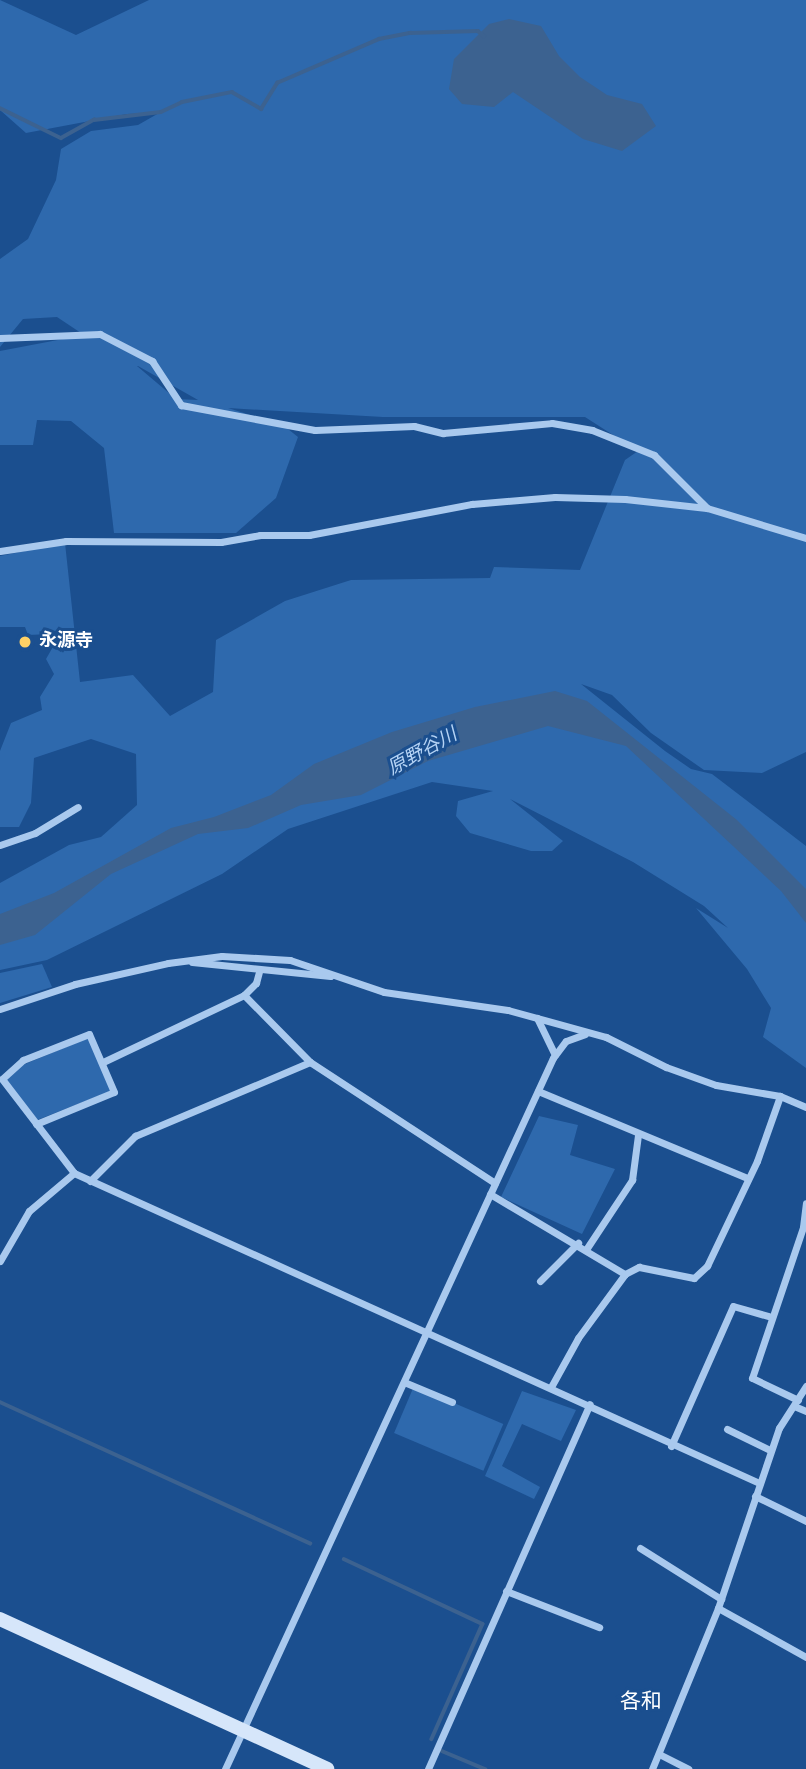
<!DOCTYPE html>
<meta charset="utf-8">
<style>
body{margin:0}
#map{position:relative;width:806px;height:1769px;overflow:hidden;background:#1b4f8f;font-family:Overpass,"Noto Sans JP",sans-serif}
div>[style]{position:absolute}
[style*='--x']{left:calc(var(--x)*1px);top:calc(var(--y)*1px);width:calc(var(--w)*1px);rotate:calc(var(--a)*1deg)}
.green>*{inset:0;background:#2e69ad;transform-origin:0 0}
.water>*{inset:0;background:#3c6290}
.stream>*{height:3.5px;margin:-1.75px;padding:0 1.75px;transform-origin:1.75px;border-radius:1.75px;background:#3c6290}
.street>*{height:7px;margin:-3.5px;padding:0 3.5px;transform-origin:3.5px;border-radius:3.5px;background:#a9c9ee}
.secondary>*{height:14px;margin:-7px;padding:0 7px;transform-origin:7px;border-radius:7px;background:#d6e6fa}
.dots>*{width:19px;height:19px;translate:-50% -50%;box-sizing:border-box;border:4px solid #1b4f8f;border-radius:50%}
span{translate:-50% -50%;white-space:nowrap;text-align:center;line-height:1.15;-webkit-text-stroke:6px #1b4f8f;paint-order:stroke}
.poi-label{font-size:18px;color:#fff;font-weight:700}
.left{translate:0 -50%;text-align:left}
.water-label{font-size:19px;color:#b5d3f5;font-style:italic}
.quarter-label{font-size:21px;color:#fff}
</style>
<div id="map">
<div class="green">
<div style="clip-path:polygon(evenodd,0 0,76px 35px,149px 0,806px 0,806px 752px,762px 773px,704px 770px,651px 733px,612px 695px,581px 684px,665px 751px,691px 769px,712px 774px,806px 846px,806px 1068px,763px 1037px,771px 1008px,747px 969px,696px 908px,728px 928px,704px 906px,633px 862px,510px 799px,563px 841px,552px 851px,531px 851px,470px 833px,456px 816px,458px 801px,493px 791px,432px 782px,288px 829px,222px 874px,47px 960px,0 970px,0 883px,69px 845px,101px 837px,137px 805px,136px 754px,91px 739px,34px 758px,31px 803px,19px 827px,0 827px,0 751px,11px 723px,42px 710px,40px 697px,54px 674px,46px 659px,54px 645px,50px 634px,28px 635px,25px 627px,0 627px,0 556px,65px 543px,80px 682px,133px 675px,170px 716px,213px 692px,216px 640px,285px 601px,351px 580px,490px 578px,494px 567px,580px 570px,625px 460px,638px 451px,585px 417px,383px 417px,228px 408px,283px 425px,298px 437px,276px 498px,236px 533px,114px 533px,104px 448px,71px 421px,37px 420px,33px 445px,0 445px,0 351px,84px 335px,57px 317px,23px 319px,0 347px,0 259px,28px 239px,56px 180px,61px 149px,91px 131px,138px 125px,159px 113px,127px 114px,26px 133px,0 110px,0 0,137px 366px,138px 366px,198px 400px,176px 399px,137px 366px)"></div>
<div style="clip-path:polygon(42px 964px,52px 987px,0 1003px,0 973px)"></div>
<div style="clip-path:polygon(88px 1038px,111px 1091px,37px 1120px,6px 1079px,13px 1069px)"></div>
<div style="clip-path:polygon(539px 1116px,578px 1125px,570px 1155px,615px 1169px,582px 1234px,501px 1197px)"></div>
<div style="left:414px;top:1386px;width:97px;height:51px;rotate:23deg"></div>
<div style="clip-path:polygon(522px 1391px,576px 1410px,561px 1441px,522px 1424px,502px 1466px,540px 1487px,534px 1499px,485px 1476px)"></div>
</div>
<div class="water">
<div style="clip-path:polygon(509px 19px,541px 26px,559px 56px,580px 77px,607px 95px,642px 104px,656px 126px,622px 151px,583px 139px,513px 92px,494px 107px,462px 104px,449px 89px,454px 59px,489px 24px)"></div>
<div style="clip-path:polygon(555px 691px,587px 701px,737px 820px,806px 889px,806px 923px,781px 891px,626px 746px,548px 726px,428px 761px,361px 795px,301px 805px,248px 828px,198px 834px,111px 874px,35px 935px,0 945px,0 914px,54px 893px,171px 828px,214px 817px,271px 795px,314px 764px,392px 732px,475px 707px)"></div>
</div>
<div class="stream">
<div style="--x:0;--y:108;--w:68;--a:26.2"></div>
<div style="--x:61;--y:138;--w:38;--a:-29"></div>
<div style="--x:94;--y:120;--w:67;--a:-6.8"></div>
<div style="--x:161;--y:112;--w:23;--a:-25"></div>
<div style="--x:182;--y:102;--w:51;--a:-11.3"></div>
<div style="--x:232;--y:92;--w:34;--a:30"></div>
<div style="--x:261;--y:109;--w:31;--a:-58"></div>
<div style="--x:277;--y:83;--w:111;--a:-23.3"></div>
<div style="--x:379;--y:39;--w:32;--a:-11"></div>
<div style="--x:410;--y:33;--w:68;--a:-1.7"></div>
<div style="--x:478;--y:31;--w:8;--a:40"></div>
<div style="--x:0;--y:1402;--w:341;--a:24.5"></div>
<div style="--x:344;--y:1559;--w:153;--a:25.1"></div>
<div style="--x:483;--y:1624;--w:126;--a:113.9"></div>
<div style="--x:442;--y:1751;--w:47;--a:22.7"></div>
</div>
<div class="street">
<div style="--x:0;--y:338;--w:100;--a:-2.3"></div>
<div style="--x:100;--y:334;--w:59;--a:27.4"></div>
<div style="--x:152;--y:361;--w:53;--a:56.6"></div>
<div style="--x:181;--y:405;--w:136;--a:10.6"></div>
<div style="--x:315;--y:430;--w:99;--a:-2.3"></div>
<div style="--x:414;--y:426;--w:30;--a:14"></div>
<div style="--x:443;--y:433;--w:109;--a:-5.2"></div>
<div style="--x:552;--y:423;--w:41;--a:9.9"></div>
<div style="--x:592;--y:430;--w:67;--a:22"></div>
<div style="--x:654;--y:455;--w:75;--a:45"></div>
<div style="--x:0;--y:551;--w:67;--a:-8.6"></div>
<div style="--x:66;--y:541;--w:155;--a:0.4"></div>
<div style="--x:221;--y:542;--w:40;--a:-10"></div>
<div style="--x:260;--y:535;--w:49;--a:0"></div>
<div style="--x:309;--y:535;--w:166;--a:-10.8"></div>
<div style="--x:472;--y:504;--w:83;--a:-4.8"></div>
<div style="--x:555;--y:497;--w:70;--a:1.6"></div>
<div style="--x:625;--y:499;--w:82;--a:6.3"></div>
<div style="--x:707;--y:508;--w:103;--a:16.9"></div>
<div style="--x:0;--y:845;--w:37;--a:-19"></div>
<div style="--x:35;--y:833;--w:50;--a:-31.2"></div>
<div style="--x:192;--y:962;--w:139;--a:5.8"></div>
<div style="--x:244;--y:995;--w:94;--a:45.4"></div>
<div style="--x:310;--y:1062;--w:221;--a:33.2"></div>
<div style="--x:0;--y:1009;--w:79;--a:-18.4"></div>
<div style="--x:75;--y:984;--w:95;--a:-12.7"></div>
<div style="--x:168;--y:963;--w:54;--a:-7.4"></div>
<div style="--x:222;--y:956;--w:68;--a:3.4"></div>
<div style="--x:290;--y:960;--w:99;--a:18.8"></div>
<div style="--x:384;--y:992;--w:125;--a:8.3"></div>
<div style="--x:508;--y:1010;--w:102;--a:15.4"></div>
<div style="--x:606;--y:1037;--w:67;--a:26.6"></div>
<div style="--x:666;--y:1067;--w:53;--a:19.8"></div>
<div style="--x:716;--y:1085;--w:65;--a:9.8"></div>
<div style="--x:780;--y:1096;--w:28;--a:23"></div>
<div style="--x:537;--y:1018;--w:41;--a:64.1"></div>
<div style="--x:103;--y:1062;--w:156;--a:-25.4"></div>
<div style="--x:244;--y:995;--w:17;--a:-45"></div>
<div style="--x:256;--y:983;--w:11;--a:-75"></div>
<div style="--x:538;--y:1091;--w:226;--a:22.6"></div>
<div style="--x:36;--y:1124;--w:84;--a:-22.3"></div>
<div style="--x:114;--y:1092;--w:63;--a:-113.3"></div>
<div style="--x:89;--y:1034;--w:71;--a:158.5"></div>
<div style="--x:23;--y:1060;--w:28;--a:138"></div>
<div style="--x:2;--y:1079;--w:118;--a:52.5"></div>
<div style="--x:74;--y:1173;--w:750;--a:24.34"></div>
<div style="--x:90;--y:1181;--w:64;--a:-45"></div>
<div style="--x:135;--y:1136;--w:190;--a:-22.9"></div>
<div style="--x:490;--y:1194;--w:157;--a:30.7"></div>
<div style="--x:587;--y:1248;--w:82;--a:-56.5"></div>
<div style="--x:632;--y:1180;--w:45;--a:-82.4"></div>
<div style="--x:0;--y:1261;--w:58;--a:-59.9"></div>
<div style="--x:29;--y:1211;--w:59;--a:-40.2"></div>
<div style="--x:540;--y:1281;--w:54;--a:-45"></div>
<div style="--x:404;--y:1382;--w:52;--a:22.6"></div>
<div style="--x:551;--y:1387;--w:56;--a:-61.1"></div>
<div style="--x:578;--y:1338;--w:79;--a:-53.7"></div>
<div style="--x:625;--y:1274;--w:16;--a:-27"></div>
<div style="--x:639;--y:1267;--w:56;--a:11.3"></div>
<div style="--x:694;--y:1278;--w:18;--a:-43"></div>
<div style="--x:707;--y:1266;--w:116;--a:-64.5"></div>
<div style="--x:757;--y:1161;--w:69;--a:-70.5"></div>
<div style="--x:798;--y:1400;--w:51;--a:-154.4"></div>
<div style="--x:752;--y:1378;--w:159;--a:-71.3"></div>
<div style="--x:803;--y:1227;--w:24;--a:-83"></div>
<div style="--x:794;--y:1406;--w:13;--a:23"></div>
<div style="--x:727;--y:1429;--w:48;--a:26"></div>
<div style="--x:671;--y:1446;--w:153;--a:-66.1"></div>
<div style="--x:733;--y:1306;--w:37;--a:16"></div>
<div style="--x:755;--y:1496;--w:57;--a:26.1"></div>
<div style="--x:640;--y:1548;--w:96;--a:32.2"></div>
<div style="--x:506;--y:1591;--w:100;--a:21.2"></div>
<div style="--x:718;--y:1608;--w:101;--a:29.1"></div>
<div style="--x:659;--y:1754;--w:33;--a:27"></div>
<div style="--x:225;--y:1769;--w:783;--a:-65.24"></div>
<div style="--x:553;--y:1058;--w:21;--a:-53"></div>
<div style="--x:566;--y:1041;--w:20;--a:-20"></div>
<div style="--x:428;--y:1769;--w:399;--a:-66.1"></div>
<div style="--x:652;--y:1769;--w:174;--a:-67.7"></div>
<div style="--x:718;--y:1608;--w:190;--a:-71.3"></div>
<div style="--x:779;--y:1428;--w:50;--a:-57.3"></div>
</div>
<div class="secondary">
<div style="--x:0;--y:1619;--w:360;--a:24.6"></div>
</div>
<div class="dots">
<div style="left:25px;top:642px;background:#ffd166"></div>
</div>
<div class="poi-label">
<span class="left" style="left:39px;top:642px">永源寺</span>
</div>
<div class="water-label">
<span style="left:423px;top:753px;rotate:-29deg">原野谷川</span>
</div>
<div class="quarter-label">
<span style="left:641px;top:1703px">各和</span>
</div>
</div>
